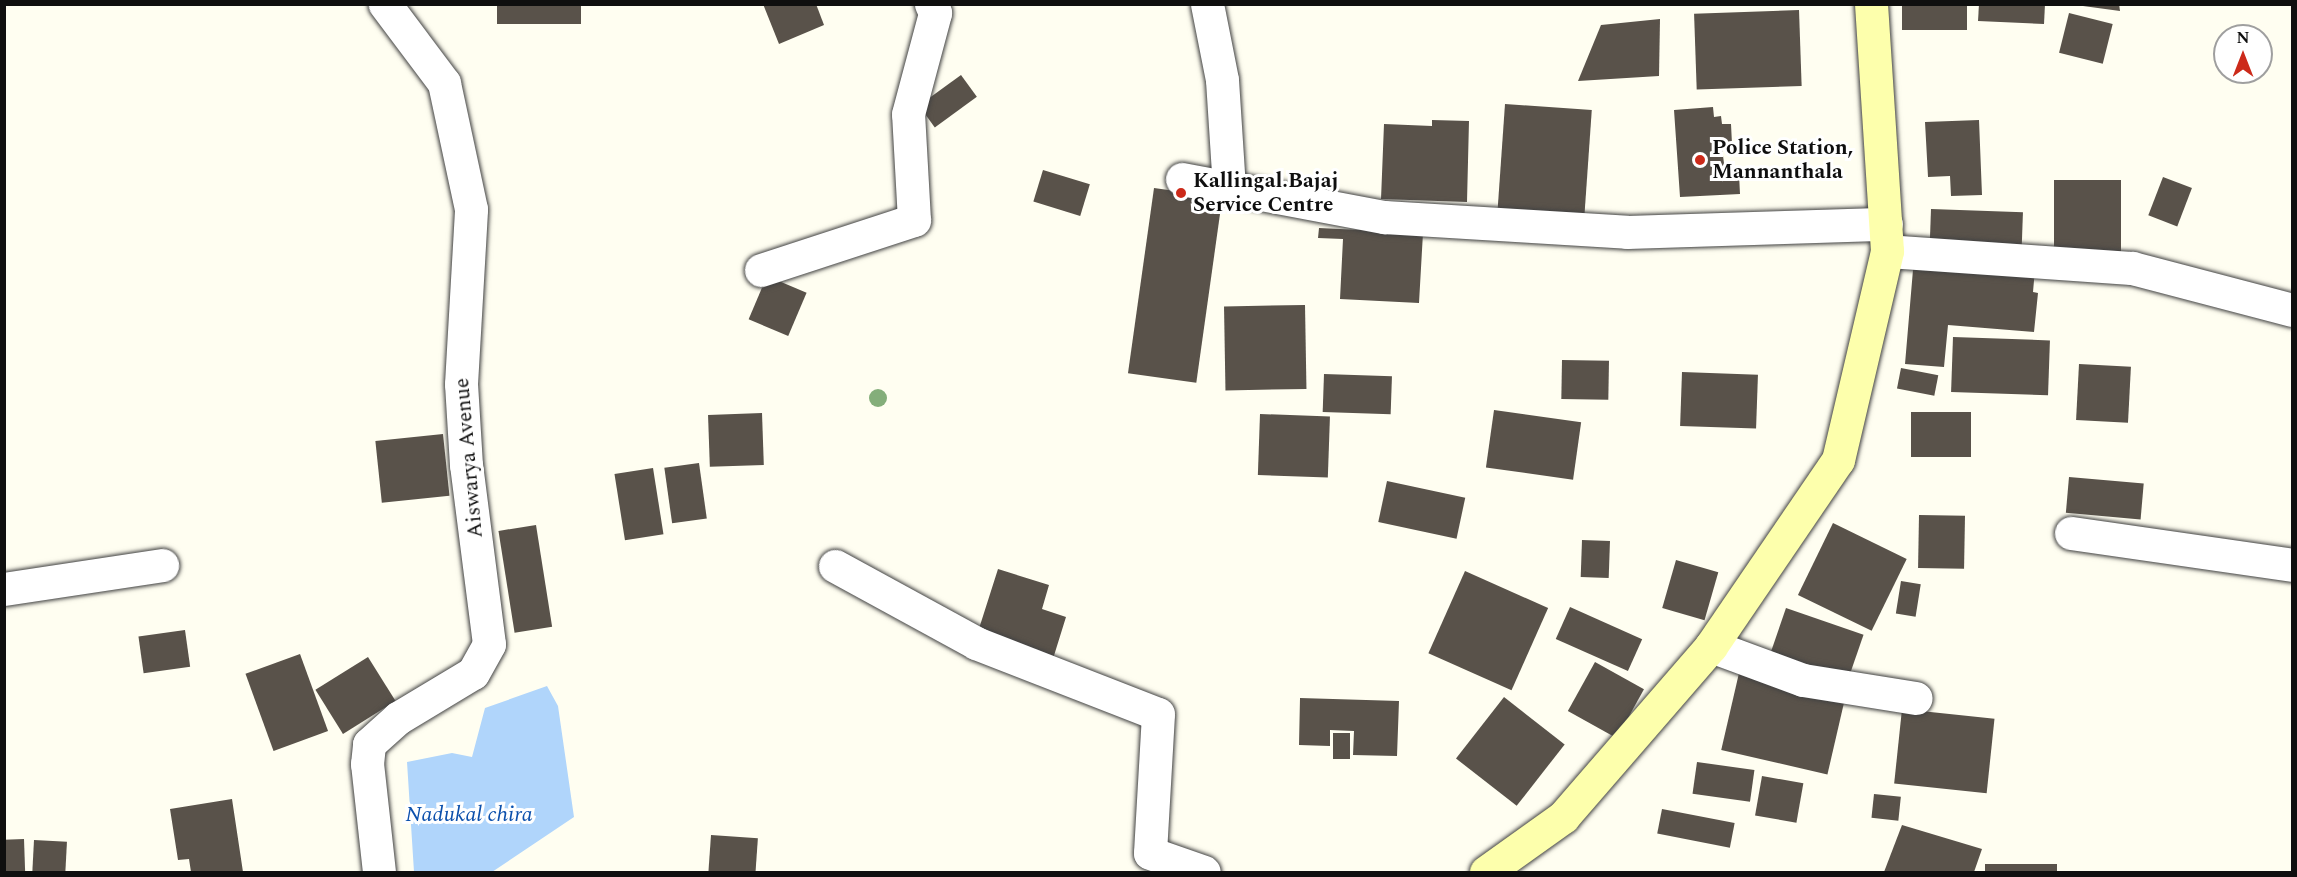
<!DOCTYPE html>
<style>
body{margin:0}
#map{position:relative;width:2297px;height:877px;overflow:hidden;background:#fffef1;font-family:Spectral,serif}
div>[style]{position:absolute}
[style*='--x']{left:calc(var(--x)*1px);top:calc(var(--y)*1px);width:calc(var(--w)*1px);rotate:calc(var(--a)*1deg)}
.water>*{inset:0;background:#b0d5fb}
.building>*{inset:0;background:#59524a;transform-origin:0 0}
.roads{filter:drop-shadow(0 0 2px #424242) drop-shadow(0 0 2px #424242)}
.minor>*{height:33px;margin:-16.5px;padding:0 16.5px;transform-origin:16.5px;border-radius:16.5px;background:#fff}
.secondary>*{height:33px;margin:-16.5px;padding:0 16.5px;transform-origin:16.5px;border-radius:16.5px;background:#fdffac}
.trees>*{width:18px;height:18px;margin:-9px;border-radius:50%;background:#84ae7a}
.dots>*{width:16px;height:16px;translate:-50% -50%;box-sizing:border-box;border:3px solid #fff;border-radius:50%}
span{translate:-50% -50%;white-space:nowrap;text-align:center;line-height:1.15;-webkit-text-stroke:6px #fff;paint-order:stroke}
.poi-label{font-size:21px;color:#0f0f0f;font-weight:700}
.left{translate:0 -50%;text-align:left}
.street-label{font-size:21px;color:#0f0f0f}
.water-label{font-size:22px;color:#0c50ac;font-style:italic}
.frame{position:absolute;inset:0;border:6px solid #0f0f0f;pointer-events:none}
.north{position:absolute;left:2213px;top:24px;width:60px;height:60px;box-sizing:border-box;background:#fff;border:2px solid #9f9f9f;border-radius:50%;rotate:0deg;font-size:16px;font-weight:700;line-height:24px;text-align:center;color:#0f0f0f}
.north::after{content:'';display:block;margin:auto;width:21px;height:27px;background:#cc2a1a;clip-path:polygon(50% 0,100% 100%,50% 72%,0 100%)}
</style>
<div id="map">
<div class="water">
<div style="clip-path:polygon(547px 686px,558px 706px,574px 817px,492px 872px,414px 872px,407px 762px,452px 753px,472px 757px,485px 708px)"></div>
</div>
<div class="building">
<div style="clip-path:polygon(763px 4px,816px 4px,824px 25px,779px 44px)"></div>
<div style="left:1902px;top:4px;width:65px;height:26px"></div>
<div style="clip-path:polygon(1979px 4px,2045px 4px,2044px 24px,1978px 21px)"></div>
<div style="clip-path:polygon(2083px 4px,2119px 4px,2120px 11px,2083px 6px)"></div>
<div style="left:497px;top:5px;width:84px;height:19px"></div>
<div style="left:1799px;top:10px;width:76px;height:105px;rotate:88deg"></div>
<div style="left:2069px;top:13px;width:45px;height:41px;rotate:14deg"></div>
<div style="clip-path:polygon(1660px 19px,1659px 76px,1578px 81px,1601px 25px)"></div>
<div style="left:961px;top:75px;width:27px;height:52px;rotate:54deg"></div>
<div style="left:1505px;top:104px;width:87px;height:108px;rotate:4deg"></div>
<div style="clip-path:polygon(1713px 107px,1714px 117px,1721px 116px,1722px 124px,1731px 124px,1732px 144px,1722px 148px,1725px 171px,1739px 174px,1740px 194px,1680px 197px,1674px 110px)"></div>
<div style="clip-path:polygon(1432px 120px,1469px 121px,1467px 202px,1381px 199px,1384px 124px,1432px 126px)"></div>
<div style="clip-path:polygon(1979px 120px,1982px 195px,1951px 196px,1950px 176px,1928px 177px,1925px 122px)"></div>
<div style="left:1043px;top:170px;width:49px;height:33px;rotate:17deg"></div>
<div style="left:2163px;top:177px;width:31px;height:41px;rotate:21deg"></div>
<div style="left:2054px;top:180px;width:67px;height:72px"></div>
<div style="left:1154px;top:188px;width:69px;height:187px;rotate:8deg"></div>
<div style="left:1931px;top:209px;width:92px;height:35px;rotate:2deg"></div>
<div style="clip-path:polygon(1319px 228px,1423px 233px,1419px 303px,1340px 299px,1343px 239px,1318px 238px)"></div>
<div style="clip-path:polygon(1914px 258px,2035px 269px,2033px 292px,2038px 293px,2034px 332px,1948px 325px,1944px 367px,1905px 364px)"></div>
<div style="left:767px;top:276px;width:43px;height:47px;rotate:23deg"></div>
<div style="left:1305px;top:305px;width:84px;height:81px;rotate:89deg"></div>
<div style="left:1953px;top:337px;width:97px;height:55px;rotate:2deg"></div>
<div style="left:1562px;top:360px;width:47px;height:39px;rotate:1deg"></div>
<div style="left:2079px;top:364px;width:52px;height:56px;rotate:3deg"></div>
<div style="left:1901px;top:368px;width:38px;height:21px;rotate:11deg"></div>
<div style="left:1682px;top:372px;width:76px;height:54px;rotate:2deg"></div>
<div style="left:1324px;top:374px;width:68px;height:38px;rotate:2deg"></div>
<div style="left:1494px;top:410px;width:88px;height:58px;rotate:8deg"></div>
<div style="left:1971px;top:412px;width:45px;height:60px;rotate:90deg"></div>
<div style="left:762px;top:413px;width:52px;height:54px;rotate:88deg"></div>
<div style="left:1260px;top:414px;width:70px;height:61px;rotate:2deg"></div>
<div style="left:443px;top:434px;width:62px;height:68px;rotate:84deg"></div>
<div style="left:699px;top:463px;width:56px;height:35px;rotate:82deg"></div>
<div style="left:653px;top:468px;width:67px;height:39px;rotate:81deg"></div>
<div style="left:2069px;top:477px;width:75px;height:36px;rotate:5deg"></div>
<div style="left:1387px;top:481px;width:80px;height:42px;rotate:12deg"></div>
<div style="left:1919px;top:515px;width:46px;height:53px;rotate:1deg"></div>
<div style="left:1833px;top:523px;width:82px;height:80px;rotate:26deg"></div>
<div style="left:536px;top:525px;width:103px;height:38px;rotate:81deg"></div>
<div style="left:1582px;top:540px;width:28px;height:37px;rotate:2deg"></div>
<div style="left:1676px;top:560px;width:44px;height:50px;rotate:16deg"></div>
<div style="clip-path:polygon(998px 569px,1049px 585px,1042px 609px,1066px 617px,1052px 662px,976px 638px)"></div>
<div style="left:1465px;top:571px;width:91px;height:90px;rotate:24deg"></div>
<div style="left:1901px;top:581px;width:20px;height:33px;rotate:9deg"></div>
<div style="left:1570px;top:607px;width:79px;height:35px;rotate:24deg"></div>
<div style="left:1786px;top:608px;width:82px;height:52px;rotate:19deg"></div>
<div style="left:185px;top:630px;width:37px;height:47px;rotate:82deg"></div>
<div style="left:300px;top:654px;width:82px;height:58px;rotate:70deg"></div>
<div style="left:368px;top:657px;width:52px;height:62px;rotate:58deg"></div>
<div style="left:1595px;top:662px;width:56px;height:56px;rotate:29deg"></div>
<div style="left:1739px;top:673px;width:109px;height:79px;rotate:13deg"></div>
<div style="left:1504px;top:697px;width:77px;height:78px;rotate:38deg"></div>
<div style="clip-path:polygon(1300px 698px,1399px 701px,1397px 756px,1353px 755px,1354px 731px,1330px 730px,1330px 746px,1299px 745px)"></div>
<div style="left:1902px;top:709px;width:93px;height:75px;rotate:6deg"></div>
<div style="left:1333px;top:733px;width:17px;height:26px"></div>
<div style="left:1697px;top:762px;width:58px;height:32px;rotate:8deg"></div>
<div style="left:1762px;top:776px;width:42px;height:40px;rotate:10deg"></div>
<div style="left:1874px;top:794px;width:27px;height:24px;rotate:6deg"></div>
<div style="clip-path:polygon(232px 799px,243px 872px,191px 872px,189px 859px,178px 860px,170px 809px)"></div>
<div style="left:1662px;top:809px;width:74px;height:25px;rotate:11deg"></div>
<div style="clip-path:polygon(1902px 825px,1982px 849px,1974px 872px,1884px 872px)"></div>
<div style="left:711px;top:835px;width:47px;height:37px;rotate:4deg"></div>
<div style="left:24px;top:839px;width:33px;height:20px;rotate:88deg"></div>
<div style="left:34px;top:840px;width:33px;height:32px;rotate:3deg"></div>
<div style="left:1985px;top:864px;width:72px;height:8px"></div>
</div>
<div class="roads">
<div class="minor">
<div style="--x:1207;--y:4;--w:77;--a:78.8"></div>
<div style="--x:1222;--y:80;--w:108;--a:86.3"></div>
<div style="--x:1182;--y:179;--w:206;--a:10.7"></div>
<div style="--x:1384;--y:217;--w:243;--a:3.5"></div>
<div style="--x:1627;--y:232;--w:259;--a:-1.8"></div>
<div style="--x:1887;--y:251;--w:246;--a:4"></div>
<div style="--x:2132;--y:268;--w:165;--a:14.7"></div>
<div style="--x:761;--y:270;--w:161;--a:-18.1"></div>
<div style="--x:914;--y:220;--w:106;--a:-93.2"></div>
<div style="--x:908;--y:114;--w:105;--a:-75"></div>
<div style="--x:935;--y:13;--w:10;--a:-114"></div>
<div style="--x:2071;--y:533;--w:223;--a:8.2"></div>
<div style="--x:835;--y:566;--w:161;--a:28.6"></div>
<div style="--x:976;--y:643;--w:195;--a:21.3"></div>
<div style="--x:1158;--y:714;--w:139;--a:93.3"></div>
<div style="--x:1150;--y:853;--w:57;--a:19.4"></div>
<div style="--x:4;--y:589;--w:160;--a:-8.6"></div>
<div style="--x:1711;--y:646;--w:98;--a:20.3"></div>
<div style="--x:1803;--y:680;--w:114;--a:9.1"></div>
<div style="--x:379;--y:872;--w:109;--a:-96.3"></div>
<div style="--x:367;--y:764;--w:20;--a:-84"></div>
<div style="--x:369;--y:744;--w:39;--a:-42"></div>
<div style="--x:398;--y:718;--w:87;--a:-31"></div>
<div style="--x:473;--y:673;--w:33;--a:-61"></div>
<div style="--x:489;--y:644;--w:180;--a:-97.3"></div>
<div style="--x:466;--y:465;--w:81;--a:-93.5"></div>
<div style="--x:461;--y:384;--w:175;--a:-86.7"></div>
<div style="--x:471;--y:209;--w:129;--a:-102.1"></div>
<div style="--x:444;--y:83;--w:99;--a:-126.8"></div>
</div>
<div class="secondary">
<div style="--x:1486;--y:872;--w:95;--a:-35.5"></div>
<div style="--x:1563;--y:817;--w:226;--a:-49.1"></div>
<div style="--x:1711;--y:646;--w:225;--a:-55.7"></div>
<div style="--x:1838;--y:460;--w:215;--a:-76.8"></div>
<div style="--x:1887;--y:251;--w:248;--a:-93.7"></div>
</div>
</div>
<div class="trees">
<div style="left:878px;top:398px"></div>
</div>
<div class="dots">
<div style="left:1700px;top:160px;background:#cc2a1a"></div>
<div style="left:1181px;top:193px;background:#cc2a1a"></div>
</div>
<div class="poi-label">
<span class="left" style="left:1712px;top:160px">Police Station,<br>Mannanthala</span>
<span class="left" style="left:1193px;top:193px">Kallingal.Bajaj<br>Service Centre</span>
</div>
<div class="street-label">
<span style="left:469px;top:458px;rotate:-95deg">Aiswarya Avenue</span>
</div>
<div class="water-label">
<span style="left:469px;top:815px">Nadukal chira</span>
</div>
<div class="frame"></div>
<div class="north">N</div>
</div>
